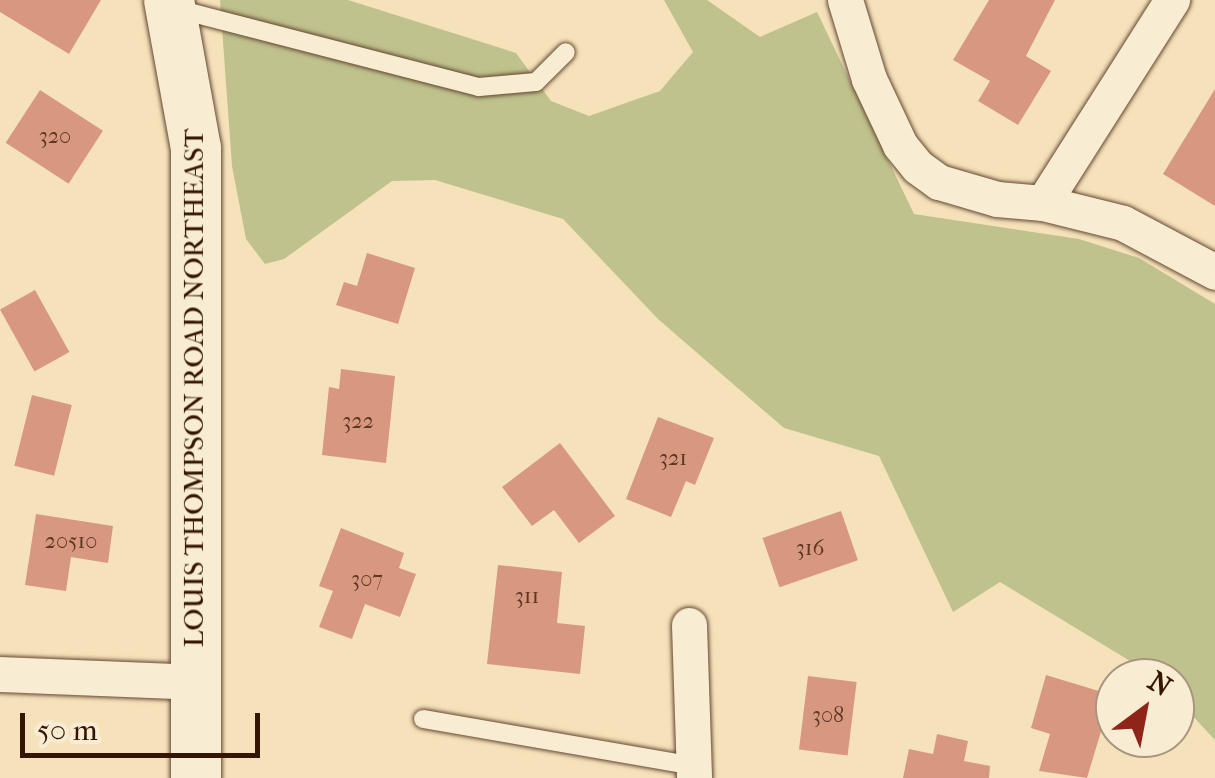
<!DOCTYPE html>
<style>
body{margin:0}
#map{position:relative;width:1215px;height:778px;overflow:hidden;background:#f5e2ba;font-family:"IM FELL French Canon",serif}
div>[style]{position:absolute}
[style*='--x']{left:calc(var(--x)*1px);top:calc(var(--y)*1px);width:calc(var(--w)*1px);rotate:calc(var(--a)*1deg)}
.green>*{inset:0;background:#bfc28d}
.building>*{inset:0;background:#d89880;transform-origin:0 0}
.roads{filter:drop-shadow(0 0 2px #654832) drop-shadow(0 0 2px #654832)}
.lane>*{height:18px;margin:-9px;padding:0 9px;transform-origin:9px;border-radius:9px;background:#f8ecd2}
.street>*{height:35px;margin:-17.5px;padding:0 17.5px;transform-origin:17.5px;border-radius:17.5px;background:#f8ecd2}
.secondary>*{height:50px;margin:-25px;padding:0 25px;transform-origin:25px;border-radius:25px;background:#f8ecd2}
span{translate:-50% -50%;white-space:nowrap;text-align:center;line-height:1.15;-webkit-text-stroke:10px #f8ecd2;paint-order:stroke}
.number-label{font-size:22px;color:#5e3624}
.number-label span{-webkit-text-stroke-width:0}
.street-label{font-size:28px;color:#351505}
.north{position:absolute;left:1095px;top:658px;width:100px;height:100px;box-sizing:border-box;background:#f8ecd2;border:2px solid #aa9680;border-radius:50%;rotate:32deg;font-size:28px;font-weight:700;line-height:40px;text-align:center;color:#351505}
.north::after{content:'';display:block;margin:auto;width:35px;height:45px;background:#8f2418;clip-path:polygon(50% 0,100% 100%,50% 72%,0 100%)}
.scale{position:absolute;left:20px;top:713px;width:240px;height:45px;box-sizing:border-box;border:5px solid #351505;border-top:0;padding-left:12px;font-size:30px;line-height:35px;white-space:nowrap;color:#351505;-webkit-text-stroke:8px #f8ecd2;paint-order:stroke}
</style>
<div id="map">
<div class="green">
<div style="clip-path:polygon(220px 0,348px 0,516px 53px,551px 101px,589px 116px,660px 91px,693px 52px,664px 0,707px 0,760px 37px,817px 12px,914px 214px,1079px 239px,1139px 258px,1215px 304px,1215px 740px,1175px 697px,1175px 678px,1158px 678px,1000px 582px,953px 612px,879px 456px,784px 428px,658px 319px,563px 219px,435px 180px,392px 181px,284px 259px,265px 264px,246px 239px,232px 166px)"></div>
</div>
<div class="building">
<div style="clip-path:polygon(0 0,101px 0,69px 54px,0 12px)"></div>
<div style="clip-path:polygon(989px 0,1055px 0,1026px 56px,1051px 71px,1018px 125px,978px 101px,990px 81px,953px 60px)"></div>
<div style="clip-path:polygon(1215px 89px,1215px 206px,1163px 174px)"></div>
<div style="left:40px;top:90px;width:75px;height:63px;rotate:33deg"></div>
<div style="clip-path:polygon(367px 253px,415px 268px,398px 324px,336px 305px,344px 282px,357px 286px)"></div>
<div style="left:35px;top:290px;width:71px;height:40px;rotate:61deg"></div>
<div style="clip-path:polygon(341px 369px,395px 376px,386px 463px,322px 455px,329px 387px,339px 389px)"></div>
<div style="left:32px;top:395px;width:41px;height:73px;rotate:14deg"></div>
<div style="clip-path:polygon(658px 417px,714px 438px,695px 485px,686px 481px,671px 517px,626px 499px)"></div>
<div style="clip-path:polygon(560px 443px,615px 516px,579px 543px,554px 510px,532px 526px,502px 487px)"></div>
<div style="left:841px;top:511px;width:52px;height:83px;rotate:71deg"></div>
<div style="clip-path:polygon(36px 514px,113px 526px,108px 563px,71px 557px,66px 591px,25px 585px)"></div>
<div style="clip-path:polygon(341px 528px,404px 553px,399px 568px,416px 574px,400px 617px,365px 604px,352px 639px,319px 627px,333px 591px,319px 586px)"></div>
<div style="clip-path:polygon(498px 565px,562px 572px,557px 623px,585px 626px,580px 674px,487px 664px)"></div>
<div style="clip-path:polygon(1046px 675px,1112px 695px,1087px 778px,1039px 771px,1050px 734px,1031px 728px)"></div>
<div style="left:808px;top:676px;width:49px;height:74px;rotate:7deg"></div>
<div style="clip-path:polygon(937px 734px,968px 741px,964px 761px,990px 766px,989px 778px,903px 778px,909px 749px,933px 754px)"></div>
</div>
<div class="roads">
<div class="lane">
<div style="--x:177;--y:9;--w:312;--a:14.5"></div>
<div style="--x:479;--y:87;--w:57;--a:-5"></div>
<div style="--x:536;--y:82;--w:42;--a:-45"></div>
<div style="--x:423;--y:719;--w:276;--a:9.8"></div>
</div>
<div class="street">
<div style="--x:845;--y:0;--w:83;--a:73.1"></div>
<div style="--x:869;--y:79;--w:73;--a:64.8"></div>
<div style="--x:900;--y:145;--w:28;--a:51"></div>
<div style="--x:918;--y:167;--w:26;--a:36"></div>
<div style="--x:939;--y:182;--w:60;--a:16.3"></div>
<div style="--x:997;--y:199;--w:46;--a:5"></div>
<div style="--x:1043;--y:203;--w:82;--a:14"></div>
<div style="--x:1123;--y:223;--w:104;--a:28"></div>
<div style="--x:1043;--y:203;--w:241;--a:-57.6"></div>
<div style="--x:689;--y:625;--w:153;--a:88.1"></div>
<div style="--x:0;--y:674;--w:195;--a:2.3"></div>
</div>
<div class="secondary">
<div style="--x:169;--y:0;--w:150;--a:79.7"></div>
<div style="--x:196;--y:148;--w:630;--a:90"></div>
</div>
</div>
<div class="number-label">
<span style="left:55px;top:137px">320</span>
<span style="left:358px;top:422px">322</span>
<span style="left:673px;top:459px">321</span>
<span style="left:71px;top:542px">20510</span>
<span style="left:810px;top:549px">316</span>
<span style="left:367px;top:580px">307</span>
<span style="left:527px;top:597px">311</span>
<span style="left:828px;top:716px">308</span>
</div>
<div class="street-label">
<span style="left:194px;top:388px;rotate:-90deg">LOUIS THOMPSON ROAD NORTHEAST</span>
</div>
<div class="north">N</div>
<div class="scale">50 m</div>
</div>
